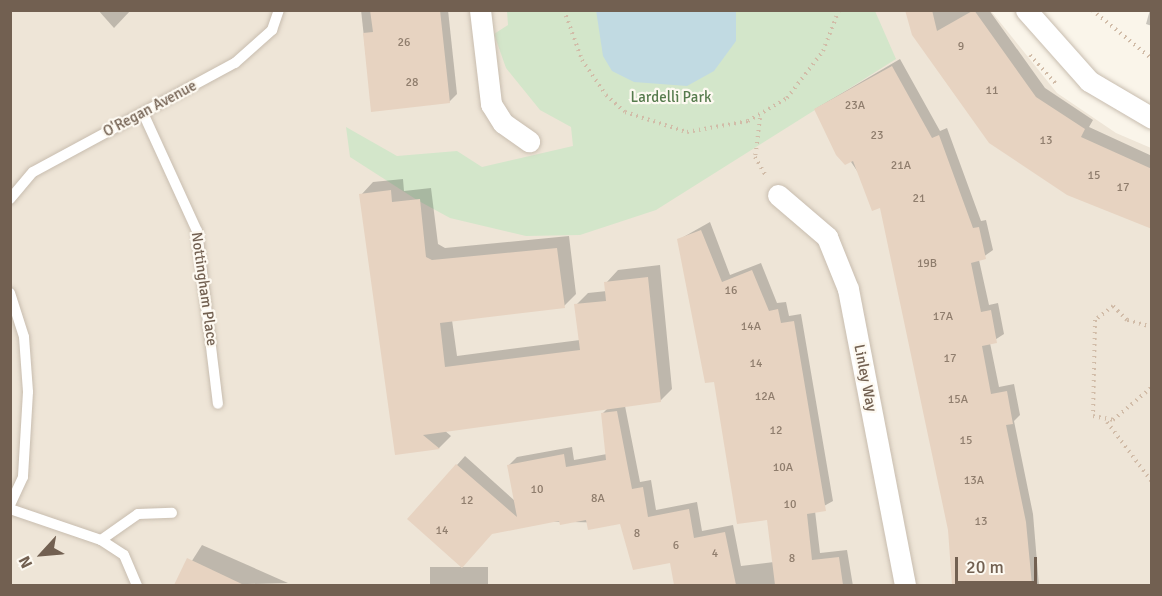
<!DOCTYPE html>
<style>
body{margin:0}
#map{position:relative;width:1162px;height:596px;overflow:hidden;background:#faf5ea;font-family:Signika,sans-serif}
div>[style]{position:absolute}
[style*='--x']{left:calc(var(--x)*1px);top:calc(var(--y)*1px);width:calc(var(--w)*1px);rotate:calc(var(--a)*1deg)}
.residential>*{inset:0;background:#eee5d7}
.green>*{inset:0;background:#d3e6ca}
.water>*{inset:0;background:#c1dae2}
.shadow>*{inset:0;background:#0003;transform-origin:0 0}
.building>*{inset:0;background:#e7d3c1}
.path>*{height:4px;margin-top:-2px;transform-origin:0;background:repeating-linear-gradient(90deg,#d1bca8 0 1.5px,transparent 0 6px)}
.roads{filter:drop-shadow(0 0 2px #c8bdaf) drop-shadow(0 0 2px #c8bdaf)}
.lane>*{height:10px;margin:-5px;padding:0 5px;transform-origin:5px;border-radius:5px;background:#fff}
.street>*{height:21px;margin:-10.5px;padding:0 10.5px;transform-origin:10.5px;border-radius:10.5px;background:#fff}
span{translate:-50% -50%;white-space:nowrap;text-align:center;line-height:1.15;-webkit-text-stroke:4.5px #fdf9f1;paint-order:stroke}
.number-label{font-size:12px;color:#8f7d6d}
.number-label span{-webkit-text-stroke-width:0}
.park-label{font-size:15px;color:#567b4d}
.street-label{font-size:15px;color:#726051}
.frame{position:absolute;inset:0;border:12px solid #726051;pointer-events:none}
.north{position:absolute;left:12px;top:524px;width:60px;height:60px;-webkit-text-stroke:4px #fdf9f1;paint-order:stroke;rotate:244deg;font-size:16px;font-weight:700;line-height:24px;text-align:center;color:#726051}
.north::after{content:'';display:block;margin:auto;width:21px;height:27px;background:#726051;clip-path:polygon(50% 0,100% 100%,50% 72%,0 100%)}
.scale{position:absolute;left:955px;top:557px;width:82px;height:27px;box-sizing:border-box;border:3px solid #726051;border-top:0;padding-left:8px;font-size:18px;line-height:21px;white-space:nowrap;color:#726051;-webkit-text-stroke:4px #fdf9f1;paint-order:stroke}
</style>
<div id="map">
<div class="residential">
<div style="clip-path:polygon(10px 11px,991px 11px,1057px 93px,1116px 133px,1151px 148px,1151px 585px,11px 585px)"></div>
</div>
<div class="green">
<div style="clip-path:polygon(507px 11px,875px 11px,896px 59px,656px 210px,580px 235px,526px 236px,450px 218px,417px 200px,350px 157px,346px 127px,397px 156px,457px 151px,482px 167px,573px 146px,571px 127px,540px 110px,506px 68px,494px 34px,508px 25px)"></div>
</div>
<div class="water">
<div style="clip-path:polygon(596px 10px,736px 11px,736px 41px,714px 71px,687px 86px,634px 82px,612px 71px,603px 56px)"></div>
</div>
<div class="shadow">
<div style="clip-path:polygon(98px 10px,131px 10px,114px 28px)"></div>
<div style="clip-path:polygon(361px 10px,448px 10px,457px 94px,449px 102px,372px 110px)"></div>
<div style="clip-path:polygon(906px 10px,989px 10px,1045px 88px,1093px 120px,1089px 127px,1152px 156px,1152px 228px,1068px 194px)"></div>
<div style="clip-path:polygon(1150px 10px,1152px 10px,1152px 26px,1146px 24px)"></div>
<div style="clip-path:polygon(900px 59px,940px 131px,947px 128px,981px 221px,986px 220px,993px 250px,979px 260px,989px 305px,998px 303px,1004px 334px,990px 343px,999px 387px,1014px 384px,1020px 415px,1014px 421px,1033px 514px,1039px 586px,953px 586px,949px 530px,881px 206px,815px 109px)"></div>
<div style="clip-path:polygon(403px 179px,404px 191px,431px 188px,438px 244px,445px 248px,569px 236px,576px 294px,564px 306px,452px 320px,457px 356px,580px 340px,576px 305px,588px 293px,607px 291px,606px 283px,618px 270px,660px 265px,672px 389px,660px 401px,625px 406px,640px 482px,651px 480px,656px 510px,697px 502px,702px 531px,733px 525px,741px 566px,774px 562px,769px 518px,715px 380px,678px 240px,710px 222px,730px 275px,761px 263px,777px 303px,786px 302px,789px 316px,801px 314px,833px 501px,815px 511px,820px 553px,847px 550px,853px 586px,676px 586px,671px 562px,621px 523px,409px 519px,465px 456px,515px 501px,509px 465px,517px 457px,572px 447px,574px 460px,607px 454px,602px 414px,608px 408px,444px 430px,451px 436px,439px 448px,396px 453px,361px 195px,373px 182px)"></div>
<div style="clip-path:polygon(202px 545px,288px 583px,176px 586px)"></div>
<div style="left:430px;top:567px;width:58px;height:21px"></div>
</div>
<div class="building">
<div style="clip-path:polygon(370px 10px,440px 10px,450px 103px,371px 112px,363px 33px,373px 32px)"></div>
<div style="clip-path:polygon(905px 10px,932px 10px,937px 31px,974px 10px,1036px 97px,1085px 129px,1081px 137px,1152px 169px,1152px 229px,1067px 195px,989px 143px,912px 35px)"></div>
<div style="clip-path:polygon(892px 66px,932px 138px,939px 135px,973px 228px,979px 227px,986px 259px,971px 263px,981px 312px,991px 310px,997px 343px,982px 346px,991px 394px,1007px 391px,1013px 424px,1006px 425px,1026px 522px,1032px 585px,952px 585px,948px 530px,880px 208px,872px 211px,853px 161px,845px 165px,836px 155px,814px 109px)"></div>
<div style="clip-path:polygon(391px 190px,392px 202px,420px 199px,426px 257px,432px 260px,557px 248px,565px 308px,440px 323px,445px 367px,580px 350px,574px 304px,606px 301px,604px 282px,648px 277px,661px 402px,423px 435px,440px 449px,395px 455px,359px 194px)"></div>
<div style="clip-path:polygon(701px 230px,722px 282px,752px 270px,769px 311px,778px 309px,781px 323px,794px 321px,826px 511px,807px 514px,812px 560px,839px 557px,843px 585px,775px 585px,767px 520px,737px 524px,714px 382px,705px 383px,677px 239px)"></div>
<div style="clip-path:polygon(617px 411px,632px 489px,643px 487px,648px 517px,689px 509px,694px 538px,725px 532px,736px 585px,674px 585px,670px 563px,633px 570px,620px 524px,588px 530px,586px 520px,560px 525px,559px 521px,492px 534px,462px 568px,407px 519px,456px 464px,517px 517px,507px 465px,564px 454px,566px 467px,606px 460px,601px 413px)"></div>
<div style="clip-path:polygon(187px 558px,244px 585px,174px 585px)"></div>
</div>
<div class="path">
<div style="--x:564;--y:10;--w:53;--a:70.2"></div>
<div style="--x:582;--y:60;--w:42;--a:55.6"></div>
<div style="--x:606;--y:95;--w:25;--a:42"></div>
<div style="--x:625;--y:112;--w:65;--a:17.9"></div>
<div style="--x:687;--y:132;--w:62;--a:-10.2"></div>
<div style="--x:748;--y:121;--w:45;--a:-30.5"></div>
<div style="--x:787;--y:98;--w:59;--a:-52.5"></div>
<div style="--x:823;--y:51;--w:44;--a:-68.7"></div>
<div style="--x:1092;--y:10;--w:77;--a:39.2"></div>
<div style="--x:1030;--y:55;--w:38;--a:48"></div>
<div style="--x:760;--y:118;--w:39;--a:97"></div>
<div style="--x:755;--y:157;--w:22;--a:60"></div>
<div style="--x:1152;--y:327;--w:26;--a:-164"></div>
<div style="--x:1127;--y:320;--w:20;--a:-135"></div>
<div style="--x:1113;--y:306;--w:23;--a:142"></div>
<div style="--x:1095;--y:320;--w:96;--a:91.2"></div>
<div style="--x:1093;--y:416;--w:20;--a:11"></div>
<div style="--x:1113;--y:420;--w:51;--a:-40.2"></div>
<div style="--x:1107;--y:422;--w:75;--a:53.1"></div>
</div>
<div class="roads">
<div class="lane">
<div style="--x:143;--y:113;--w:130;--a:65.4"></div>
<div style="--x:197;--y:231;--w:174;--a:83.1"></div>
<div style="--x:10;--y:199;--w:35;--a:-50"></div>
<div style="--x:33;--y:172;--w:230;--a:-28.4"></div>
<div style="--x:235;--y:63;--w:50;--a:-41.7"></div>
<div style="--x:272;--y:30;--w:21;--a:-71"></div>
<div style="--x:10;--y:293;--w:46;--a:72.3"></div>
<div style="--x:24;--y:337;--w:55;--a:85.8"></div>
<div style="--x:28;--y:392;--w:85;--a:93.4"></div>
<div style="--x:23;--y:477;--w:31;--a:115"></div>
<div style="--x:10;--y:509;--w:96;--a:18.8"></div>
<div style="--x:101;--y:540;--w:27;--a:33"></div>
<div style="--x:124;--y:555;--w:34;--a:67"></div>
<div style="--x:101;--y:540;--w:45;--a:-35.1"></div>
<div style="--x:138;--y:514;--w:34;--a:-2"></div>
</div>
<div class="street">
<div style="--x:480;--y:10;--w:95;--a:83.3"></div>
<div style="--x:491;--y:104;--w:22;--a:58"></div>
<div style="--x:503;--y:123;--w:32;--a:35"></div>
<div style="--x:1026;--y:10;--w:95;--a:48.4"></div>
<div style="--x:1089;--y:81;--w:73;--a:30.4"></div>
<div style="--x:778;--y:195;--w:65;--a:40.6"></div>
<div style="--x:827;--y:237;--w:56;--a:68"></div>
<div style="--x:848;--y:289;--w:302;--a:79.1"></div>
</div>
</div>
<div class="number-label">
<span style="left:404px;top:43px">26</span>
<span style="left:961px;top:47px">9</span>
<span style="left:412px;top:83px">28</span>
<span style="left:992px;top:91px">11</span>
<span style="left:855px;top:106px">23A</span>
<span style="left:877px;top:136px">23</span>
<span style="left:1046px;top:141px">13</span>
<span style="left:901px;top:166px">21A</span>
<span style="left:1094px;top:176px">15</span>
<span style="left:1123px;top:188px">17</span>
<span style="left:919px;top:199px">21</span>
<span style="left:927px;top:264px">19B</span>
<span style="left:731px;top:291px">16</span>
<span style="left:943px;top:317px">17A</span>
<span style="left:751px;top:327px">14A</span>
<span style="left:950px;top:359px">17</span>
<span style="left:756px;top:364px">14</span>
<span style="left:765px;top:397px">12A</span>
<span style="left:958px;top:400px">15A</span>
<span style="left:776px;top:431px">12</span>
<span style="left:966px;top:441px">15</span>
<span style="left:783px;top:468px">10A</span>
<span style="left:974px;top:481px">13A</span>
<span style="left:537px;top:490px">10</span>
<span style="left:598px;top:499px">8A</span>
<span style="left:467px;top:501px">12</span>
<span style="left:790px;top:505px">10</span>
<span style="left:981px;top:522px">13</span>
<span style="left:442px;top:531px">14</span>
<span style="left:637px;top:534px">8</span>
<span style="left:676px;top:546px">6</span>
<span style="left:715px;top:554px">4</span>
<span style="left:792px;top:559px">8</span>
</div>
<div class="park-label">
<span style="left:671px;top:98px">Lardelli Park</span>
</div>
<div class="street-label">
<span style="left:150px;top:109px;rotate:-28deg">O'Regan Avenue</span>
<span style="left:204px;top:289px;rotate:82deg">Nottingham Place</span>
<span style="left:865px;top:378px;rotate:79deg">Linley Way</span>
</div>
<div class="frame"></div>
<div class="north">N</div>
<div class="scale">20 m</div>
</div>
